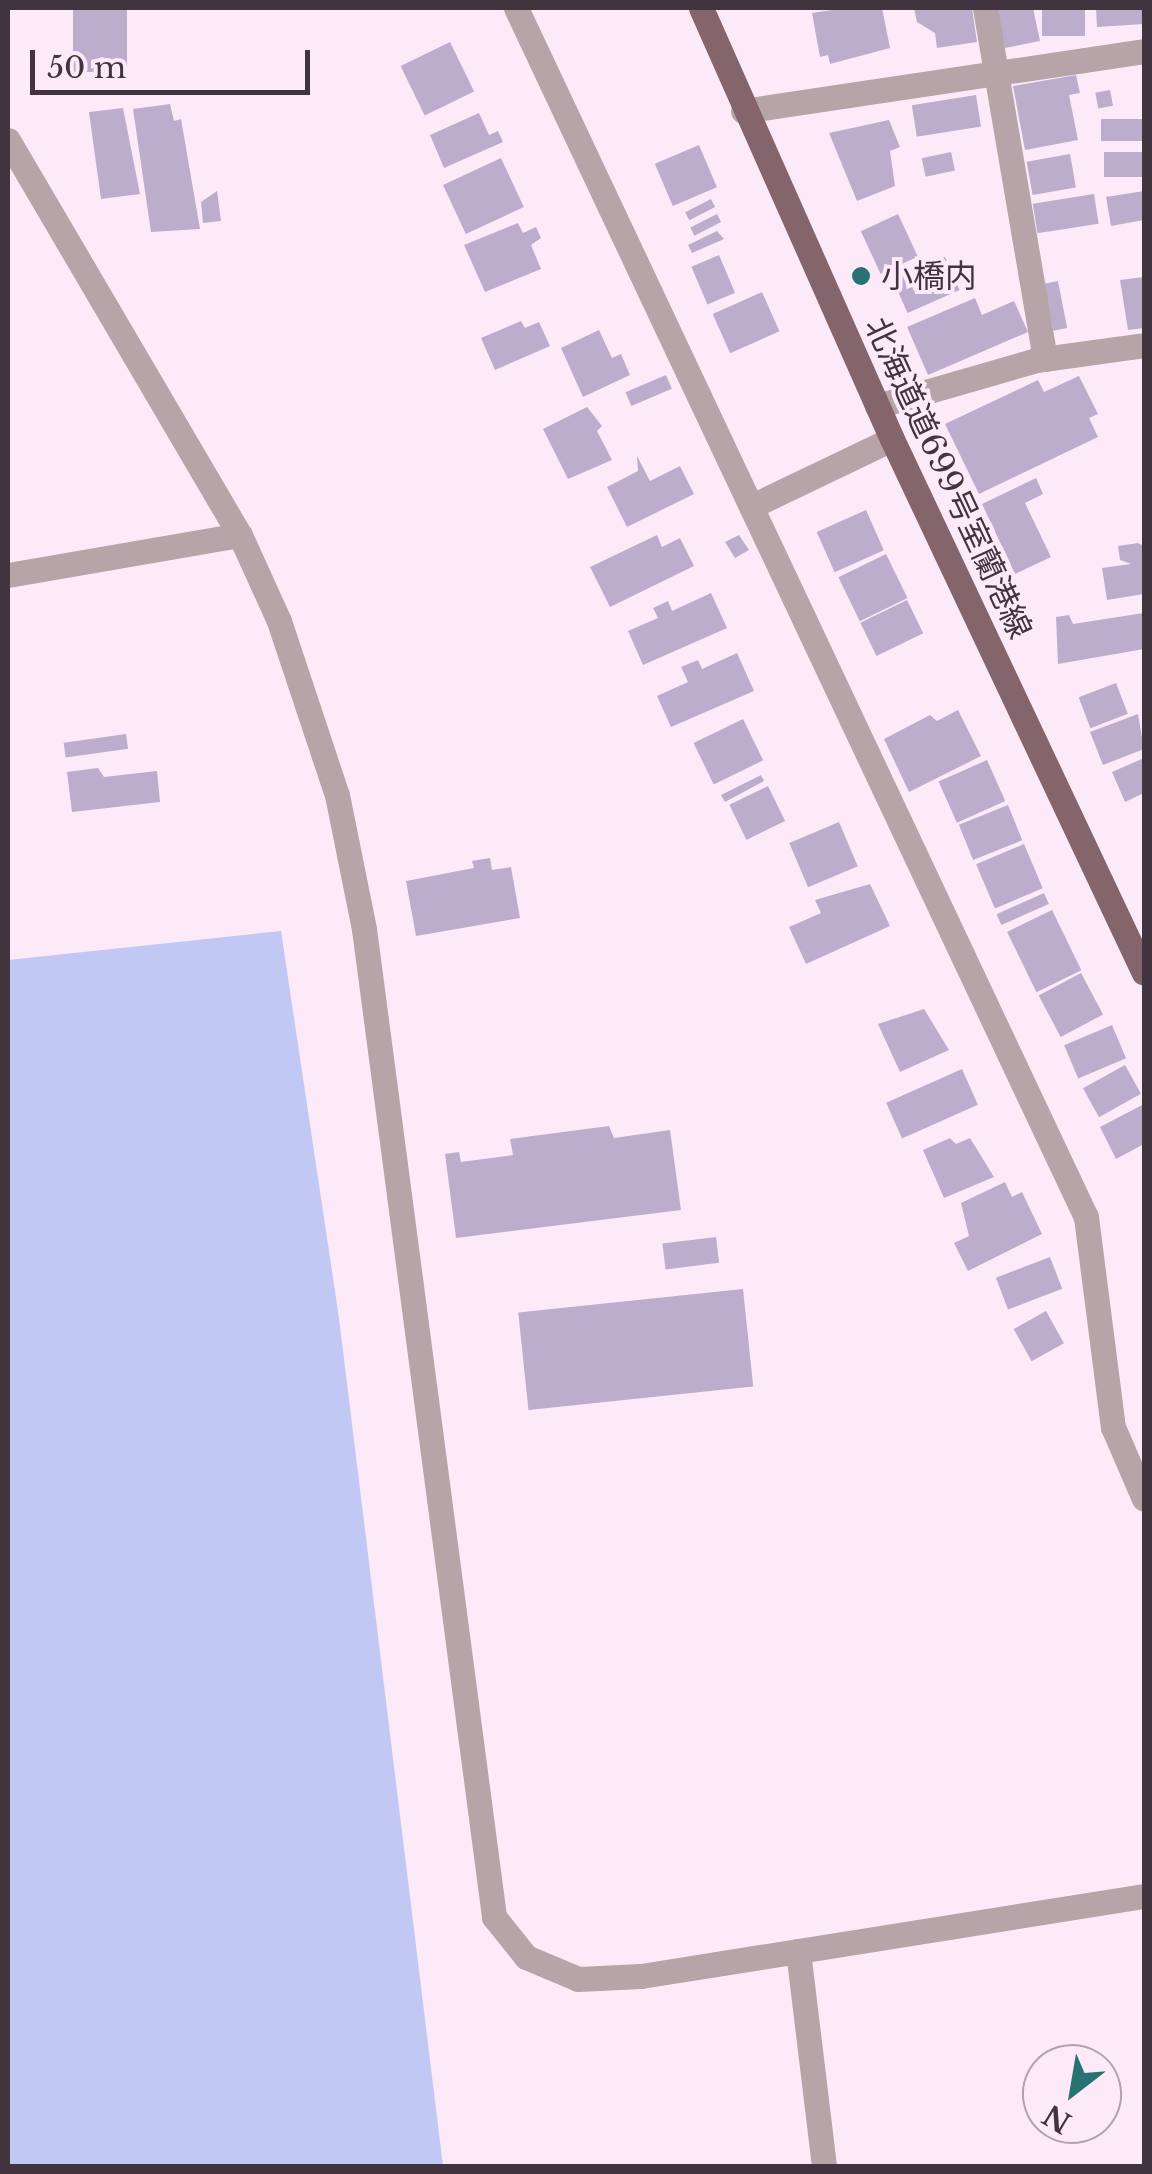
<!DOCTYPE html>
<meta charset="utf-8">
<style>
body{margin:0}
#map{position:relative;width:1152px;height:2174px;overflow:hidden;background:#fdeaf8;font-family:"Libre Baskerville","Noto Sans JP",serif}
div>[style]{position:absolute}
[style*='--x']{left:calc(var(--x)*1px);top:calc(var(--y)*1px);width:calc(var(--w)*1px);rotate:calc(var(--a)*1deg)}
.water>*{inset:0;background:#c2c8f4}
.building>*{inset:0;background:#bdadcc;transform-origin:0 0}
.minor>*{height:25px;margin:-12.5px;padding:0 12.5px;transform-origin:12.5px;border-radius:12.5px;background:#b6a4a8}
.major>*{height:25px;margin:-12.5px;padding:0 12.5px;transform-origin:12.5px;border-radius:12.5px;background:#84656c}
.dots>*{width:28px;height:28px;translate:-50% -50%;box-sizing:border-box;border:5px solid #fdeaf8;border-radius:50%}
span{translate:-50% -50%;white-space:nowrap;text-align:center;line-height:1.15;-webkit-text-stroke:8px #fdeaf8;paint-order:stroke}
.poi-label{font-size:32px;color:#41343e}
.left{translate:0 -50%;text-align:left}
.street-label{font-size:32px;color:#41343e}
.frame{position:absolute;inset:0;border:10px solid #41343e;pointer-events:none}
.north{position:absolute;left:1022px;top:2044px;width:100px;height:100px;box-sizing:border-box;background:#fdeaf8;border:2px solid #b2a1ae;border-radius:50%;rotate:211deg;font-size:28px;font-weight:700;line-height:40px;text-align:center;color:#41343e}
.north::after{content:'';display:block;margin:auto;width:35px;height:45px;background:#287371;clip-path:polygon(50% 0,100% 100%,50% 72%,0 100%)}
.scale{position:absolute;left:30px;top:50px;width:280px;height:45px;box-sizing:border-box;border:5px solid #41343e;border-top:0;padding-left:12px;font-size:30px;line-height:35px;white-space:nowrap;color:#41343e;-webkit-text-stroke:8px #fdeaf8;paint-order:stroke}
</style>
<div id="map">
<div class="water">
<div style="clip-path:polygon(281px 931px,339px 1318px,443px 2166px,8px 2166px,8px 960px)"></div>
</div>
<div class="building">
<div style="left:73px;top:8px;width:54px;height:64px"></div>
<div style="clip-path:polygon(845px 8px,882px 8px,890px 48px,830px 64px,828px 55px,820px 57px,812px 13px)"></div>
<div style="clip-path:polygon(914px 8px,972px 8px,977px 42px,937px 48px,935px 33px,917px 22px)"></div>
<div style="clip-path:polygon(996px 8px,1033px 8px,1040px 41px,1005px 48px)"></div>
<div style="left:1042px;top:8px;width:43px;height:28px"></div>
<div style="clip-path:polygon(1096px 8px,1144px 8px,1144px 24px,1097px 27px)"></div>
<div style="left:450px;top:42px;width:55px;height:55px;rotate:64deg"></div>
<div style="clip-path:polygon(1076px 75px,1080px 93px,1069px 95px,1078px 140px,1025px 150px,1013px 86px)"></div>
<div style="left:1110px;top:90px;width:16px;height:15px;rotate:79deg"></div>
<div style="left:976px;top:95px;width:32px;height:65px;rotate:81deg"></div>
<div style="clip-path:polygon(170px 104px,174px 121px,181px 119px,200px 229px,151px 232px,133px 109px)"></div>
<div style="clip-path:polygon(123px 108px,140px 194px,101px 199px,89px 112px)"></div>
<div style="clip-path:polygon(479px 113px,489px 135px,498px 131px,503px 142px,444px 168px,430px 135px)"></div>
<div style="left:1144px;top:119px;width:22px;height:43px;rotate:90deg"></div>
<div style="clip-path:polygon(889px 120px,900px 147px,890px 151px,895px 186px,857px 201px,829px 133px)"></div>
<div style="left:699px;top:145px;width:46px;height:48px;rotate:67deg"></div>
<div style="left:951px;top:152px;width:19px;height:30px;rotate:78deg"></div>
<div style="left:1144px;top:152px;width:25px;height:40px;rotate:90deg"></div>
<div style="left:1070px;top:154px;width:34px;height:44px;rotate:80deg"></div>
<div style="left:501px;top:158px;width:54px;height:64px;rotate:65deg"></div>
<div style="clip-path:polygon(217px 191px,221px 221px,203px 223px,201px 202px)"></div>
<div style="clip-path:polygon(1144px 191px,1144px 220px,1111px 226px,1106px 197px)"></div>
<div style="left:1094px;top:194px;width:30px;height:62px;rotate:81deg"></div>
<div style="left:711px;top:199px;width:9px;height:29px;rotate:63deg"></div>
<div style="left:717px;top:214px;width:9px;height:30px;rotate:63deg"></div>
<div style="left:898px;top:214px;width:47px;height:41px;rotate:65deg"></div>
<div style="clip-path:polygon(518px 223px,523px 233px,536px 227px,541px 238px,531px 245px,541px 269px,485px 292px,464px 245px)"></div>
<div style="clip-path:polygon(717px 231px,724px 239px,692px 253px,688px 245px)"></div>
<div style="left:719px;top:255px;width:41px;height:30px;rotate:67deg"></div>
<div style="left:945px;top:257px;width:36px;height:57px;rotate:66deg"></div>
<div style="clip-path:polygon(1144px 277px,1144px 328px,1128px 330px,1120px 280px)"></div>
<div style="left:1058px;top:281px;width:48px;height:14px;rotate:79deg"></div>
<div style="left:762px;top:292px;width:43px;height:54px;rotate:66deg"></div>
<div style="clip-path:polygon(975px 298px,982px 315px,1014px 301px,1028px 332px,928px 375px,907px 327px)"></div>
<div style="clip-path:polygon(521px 321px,525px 328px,539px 322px,550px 346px,495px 370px,481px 338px)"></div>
<div style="clip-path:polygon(599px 330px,612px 358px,621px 354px,630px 375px,583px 397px,561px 348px)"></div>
<div style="left:666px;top:375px;width:15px;height:44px;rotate:67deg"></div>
<div style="clip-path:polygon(1079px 376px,1098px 414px,1089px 418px,1098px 437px,979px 494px,945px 424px,1038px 380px,1044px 392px)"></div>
<div style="clip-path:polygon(587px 407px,602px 426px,597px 431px,612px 460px,568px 479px,543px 429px)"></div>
<div style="clip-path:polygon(637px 456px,650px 481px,680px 466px,694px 494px,627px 527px,607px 487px,638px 471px)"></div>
<div style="clip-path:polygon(1036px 478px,1043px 494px,1025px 503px,1051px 557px,1015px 574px,982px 504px)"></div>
<div style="left:866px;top:510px;width:44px;height:54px;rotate:66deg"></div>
<div style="clip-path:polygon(657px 535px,662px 547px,680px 538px,694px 566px,610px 607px,590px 567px)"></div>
<div style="clip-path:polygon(739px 535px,749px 550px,735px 558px,725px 542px)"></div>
<div style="clip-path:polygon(1138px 543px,1144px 546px,1144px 594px,1107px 600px,1102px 568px,1131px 564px,1120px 560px,1118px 546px)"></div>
<div style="left:886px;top:554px;width:49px;height:53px;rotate:64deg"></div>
<div style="clip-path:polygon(711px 593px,727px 628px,643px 665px,628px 631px,658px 618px,653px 608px,668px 601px,672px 611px)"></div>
<div style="left:907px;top:600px;width:37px;height:52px;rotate:64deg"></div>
<div style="clip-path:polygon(1144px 613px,1144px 649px,1058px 664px,1056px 617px,1069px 615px,1073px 624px)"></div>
<div style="clip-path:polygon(737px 653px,754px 691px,671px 727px,657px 696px,688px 682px,681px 667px,698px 660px,702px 669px)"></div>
<div style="left:1116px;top:683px;width:33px;height:40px;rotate:69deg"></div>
<div style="clip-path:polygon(958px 710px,981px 756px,909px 792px,884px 739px,930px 715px,937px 721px)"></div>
<div style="clip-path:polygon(1138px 714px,1144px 749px,1103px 765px,1090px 732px)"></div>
<div style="left:743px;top:719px;width:46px;height:55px;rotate:64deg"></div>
<div style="left:126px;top:734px;width:15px;height:63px;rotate:82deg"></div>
<div style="clip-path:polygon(1144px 758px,1144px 793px,1125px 802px,1112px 772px)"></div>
<div style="left:987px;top:760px;width:45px;height:53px;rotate:66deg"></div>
<div style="clip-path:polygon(98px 768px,104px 777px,157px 771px,160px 802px,72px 812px,67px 772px)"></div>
<div style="clip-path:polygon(761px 775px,764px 781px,725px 802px,721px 795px)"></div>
<div style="left:768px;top:786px;width:39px;height:43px;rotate:64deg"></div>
<div style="left:1008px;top:805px;width:38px;height:53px;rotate:68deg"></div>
<div style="left:839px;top:822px;width:48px;height:54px;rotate:67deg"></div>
<div style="left:1024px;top:844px;width:48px;height:52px;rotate:67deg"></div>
<div style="clip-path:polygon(490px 858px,492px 870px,511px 867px,520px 918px,416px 936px,406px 881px,474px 868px,472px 861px)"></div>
<div style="clip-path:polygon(870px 884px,890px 926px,806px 964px,789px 927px,821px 913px,815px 900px)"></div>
<div style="left:1044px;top:893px;width:12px;height:52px;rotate:66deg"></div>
<div style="left:1052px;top:910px;width:67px;height:50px;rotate:64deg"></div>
<div style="left:1081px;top:973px;width:47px;height:48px;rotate:62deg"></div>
<div style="clip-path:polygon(924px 1009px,949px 1050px,900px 1072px,878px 1024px)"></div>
<div style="left:1112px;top:1025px;width:36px;height:52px;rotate:67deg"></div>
<div style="left:1125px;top:1065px;width:33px;height:48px;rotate:61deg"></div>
<div style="left:962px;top:1069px;width:39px;height:83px;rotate:66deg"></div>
<div style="clip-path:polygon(1144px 1104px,1144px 1144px,1116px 1159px,1100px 1127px)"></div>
<div style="clip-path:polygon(609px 1126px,614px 1138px,670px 1130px,681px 1210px,456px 1238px,445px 1154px,459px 1152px,461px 1162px,513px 1155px,510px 1139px)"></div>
<div style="clip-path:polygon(950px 1138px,956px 1144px,970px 1138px,994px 1177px,944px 1198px,923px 1150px)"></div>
<div style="clip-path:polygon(1005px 1182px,1012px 1197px,1022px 1192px,1042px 1234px,968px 1271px,954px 1243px,969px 1236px,961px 1203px)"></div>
<div style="left:716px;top:1237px;width:26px;height:54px;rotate:83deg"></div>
<div style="left:1050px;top:1257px;width:34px;height:58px;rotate:69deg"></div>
<div style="left:743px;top:1289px;width:98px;height:226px;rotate:84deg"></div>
<div style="left:1046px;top:1311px;width:37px;height:37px;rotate:61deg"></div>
</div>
<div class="minor">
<div style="--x:516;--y:8;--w:1337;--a:64.76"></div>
<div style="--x:1086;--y:1217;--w:212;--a:82.7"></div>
<div style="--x:1113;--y:1427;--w:78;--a:66.7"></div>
<div style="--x:985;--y:8;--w:356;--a:80.3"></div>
<div style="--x:743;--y:111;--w:405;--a:-8.5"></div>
<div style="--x:8;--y:140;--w:458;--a:59.6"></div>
<div style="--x:240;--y:535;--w:94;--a:65.6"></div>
<div style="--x:279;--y:621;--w:183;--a:71.6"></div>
<div style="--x:337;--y:795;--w:137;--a:78.6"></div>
<div style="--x:364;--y:929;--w:997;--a:82.5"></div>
<div style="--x:494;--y:1917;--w:51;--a:51.3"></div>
<div style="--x:526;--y:1957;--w:56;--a:22.9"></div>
<div style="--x:578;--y:1979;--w:63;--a:-2.7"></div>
<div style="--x:641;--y:1976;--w:509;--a:-9.04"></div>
<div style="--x:877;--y:406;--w:166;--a:-16.1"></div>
<div style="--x:1036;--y:360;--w:109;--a:-7.9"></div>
<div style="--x:752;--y:506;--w:155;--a:-25.6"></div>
<div style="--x:8;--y:575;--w:235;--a:-9.8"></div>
<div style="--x:798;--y:1951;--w:217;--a:83.1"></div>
</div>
<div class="major">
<div style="--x:701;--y:8;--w:471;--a:66.1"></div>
<div style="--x:892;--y:439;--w:590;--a:64.74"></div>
</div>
<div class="dots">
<div style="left:861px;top:276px;background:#287371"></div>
</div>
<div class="poi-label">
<span class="left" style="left:881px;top:276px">小橋内</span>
</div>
<div class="street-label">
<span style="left:948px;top:478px;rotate:65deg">北海道道699号室蘭港線</span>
</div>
<div class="frame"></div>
<div class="north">N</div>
<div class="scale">50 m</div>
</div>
